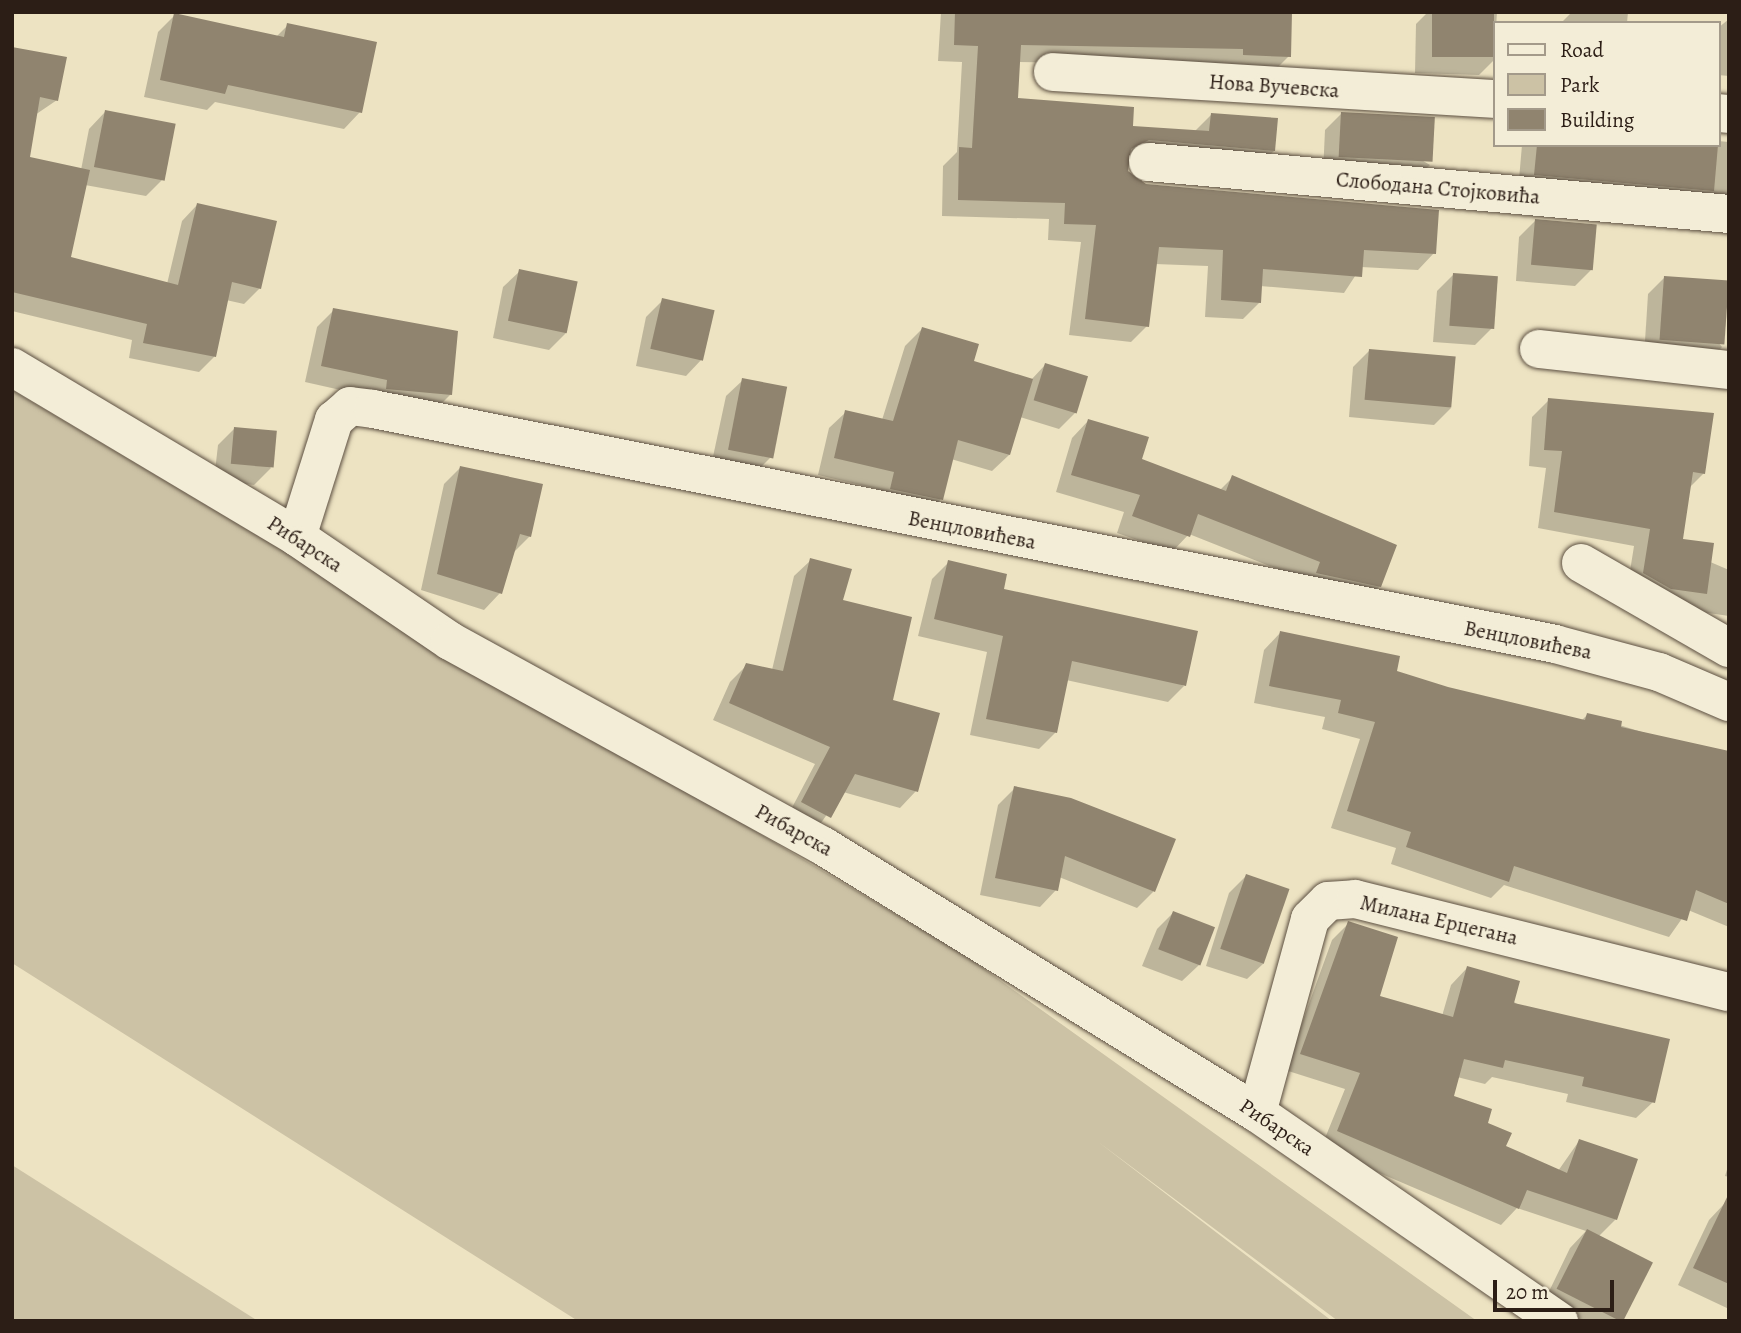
<!DOCTYPE html>
<meta charset="utf-8">
<style>
body{margin:0}
#map{position:relative;width:1741px;height:1333px;overflow:hidden;background:#ede3c2;font-family:Alegreya,serif}
div>[style]{position:absolute}
[style*='--x']{left:calc(var(--x)*1px);top:calc(var(--y)*1px);width:calc(var(--w)*1px);rotate:calc(var(--a)*1deg)}
.green>*{inset:0;background:#ccc2a5}
.shadow>*{inset:0;background:#0003}
.building>*{inset:0;background:#90846f;transform-origin:0 0}
.roads{filter:drop-shadow(0 0 2px #5c4f41) drop-shadow(0 0 2px #5c4f41)}
.minor>*{height:38px;margin:-19px;padding:0 19px;transform-origin:19px;border-radius:19px;background:#f3edd7}
span{translate:-50% -50%;white-space:nowrap;text-align:center;line-height:1.15;-webkit-text-stroke:7px #f3edd7;paint-order:stroke}
.street-label{font-size:21px;color:#2c1e16}
.frame{position:absolute;inset:0;border:14px solid #2c1e16;pointer-events:none}
.legend{position:absolute;left:1493px;top:21px;width:228px;height:126px;box-sizing:border-box;background:#f3edd7;border:2px solid #a39a8a;margin:0;padding:9px 12px;list-style:none;font-size:21px;color:#2c1e16}
.legend li{display:flex;align-items:center;gap:14px;height:35px}
.legend b{width:35px;border:2px solid #a39a8a}
.scale{position:absolute;left:1493px;top:1280px;width:121px;height:32px;box-sizing:border-box;border:4px solid #2c1e16;border-top:0;padding-left:9px;font-size:21px;line-height:24px;white-space:nowrap;color:#2c1e16;-webkit-text-stroke:5px #f3edd7;paint-order:stroke}
</style>
<div id="map">
<div class="green">
<div style="clip-path:polygon(12px 390px,966px 956px,1477px 1321px,1338px 1321px,1097px 1141px,1332px 1321px,578px 1321px,12px 963px)"></div>
<div style="clip-path:polygon(12px 1165px,258px 1321px,12px 1321px)"></div>
</div>
<div class="shadow">
<div style="clip-path:polygon(941px 12px,1291px 12px,1289px 56px,1272px 73px,1227px 65px,1018px 62px,1016px 99px,1131px 128px,1195px 131px,1211px 115px,1274px 151px,1257px 167px,1131px 156px,1126px 171px,1145px 185px,1434px 253px,1418px 270px,1361px 267px,1344px 293px,1260px 286px,1260px 302px,1243px 319px,1205px 317px,1208px 266px,1155px 264px,1147px 326px,1131px 342px,1069px 335px,1081px 242px,1048px 240px,1049px 219px,942px 216px,943px 166px,957px 152px,962px 62px,938px 61px)"></div>
<div style="clip-path:polygon(1428px 12px,1497px 12px,1494px 60px,1479px 75px,1415px 73px,1416px 24px)"></div>
<div style="clip-path:polygon(1572px 12px,1628px 12px,1627px 23px,1561px 23px)"></div>
<div style="clip-path:polygon(175px 15px,276px 37px,288px 25px,360px 112px,344px 129px,215px 102px,207px 110px,144px 97px,158px 32px)"></div>
<div style="clip-path:polygon(1729px 19px,1729px 76px,1718px 75px,1718px 28px)"></div>
<div style="clip-path:polygon(12px 48px,57px 100px,35px 115px,28px 158px,81px 170px,89px 129px,105px 112px,163px 179px,146px 196px,85px 185px,68px 258px,167px 284px,182px 221px,197px 205px,260px 288px,244px 304px,226px 300px,214px 357px,199px 372px,129px 358px,132px 340px,12px 311px)"></div>
<div style="clip-path:polygon(1342px 113px,1430px 165px,1413px 181px,1323px 173px,1325px 130px)"></div>
<div style="clip-path:polygon(1718px 141px,1729px 142px,1729px 212px,1518px 191px,1522px 145px)"></div>
<div style="clip-path:polygon(1536px 220px,1592px 269px,1575px 286px,1516px 281px,1519px 237px)"></div>
<div style="clip-path:polygon(520px 271px,566px 333px,549px 350px,493px 338px,503px 287px)"></div>
<div style="clip-path:polygon(1453px 275px,1492px 328px,1475px 345px,1433px 342px,1437px 291px)"></div>
<div style="clip-path:polygon(1665px 277px,1722px 347px,1706px 363px,1644px 357px,1648px 294px)"></div>
<div style="clip-path:polygon(663px 300px,702px 359px,686px 376px,636px 366px,646px 317px)"></div>
<div style="clip-path:polygon(334px 310px,451px 394px,434px 411px,305px 382px,317px 327px)"></div>
<div style="clip-path:polygon(922px 329px,972px 362px,1031px 380px,1045px 365px,1076px 412px,1059px 429px,1020px 417px,1009px 455px,992px 471px,951px 459px,941px 499px,925px 516px,874px 505px,878px 489px,818px 475px,829px 428px,846px 412px,882px 420px,905px 346px)"></div>
<div style="clip-path:polygon(1369px 351px,1451px 408px,1434px 425px,1349px 417px,1353px 367px)"></div>
<div style="clip-path:polygon(743px 380px,770px 458px,753px 475px,711px 466px,726px 396px)"></div>
<div style="clip-path:polygon(1549px 400px,1704px 473px,1689px 488px,1680px 549px,1729px 570px,1729px 616px,1653px 605px,1627px 590px,1634px 546px,1538px 528px,1546px 468px,1529px 466px,1532px 417px)"></div>
<div style="clip-path:polygon(1088px 421px,1140px 460px,1220px 490px,1233px 477px,1380px 586px,1363px 603px,1189px 534px,1172px 552px,1117px 533px,1124px 512px,1056px 492px,1072px 438px)"></div>
<div style="clip-path:polygon(235px 428px,271px 468px,254px 485px,214px 480px,218px 445px)"></div>
<div style="clip-path:polygon(461px 467px,530px 536px,513px 553px,500px 593px,484px 610px,421px 590px,444px 484px)"></div>
<div style="clip-path:polygon(811px 560px,841px 602px,891px 701px,916px 791px,900px 808px,843px 792px,813px 834px,786px 819px,815px 764px,713px 720px,730px 682px,747px 665px,772px 670px,794px 576px)"></div>
<div style="clip-path:polygon(949px 562px,1002px 590px,1184px 686px,1168px 702px,1066px 680px,1055px 733px,1039px 749px,970px 735px,987px 652px,918px 636px,932px 579px)"></div>
<div style="clip-path:polygon(1280px 633px,1448px 689px,1581px 721px,1587px 715px,1729px 759px,1729px 927px,1688px 910px,1669px 937px,1504px 885px,1491px 898px,1391px 864px,1396px 848px,1331px 828px,1360px 739px,1322px 729px,1325px 717px,1254px 703px,1264px 650px)"></div>
<div style="clip-path:polygon(1015px 788px,1174px 840px,1153px 892px,1137px 908px,1059px 877px,1056px 890px,1040px 907px,980px 895px,998px 805px)"></div>
<div style="clip-path:polygon(1246px 876px,1264px 963px,1247px 979px,1206px 966px,1229px 893px)"></div>
<div style="clip-path:polygon(1173px 913px,1199px 965px,1182px 981px,1142px 966px,1157px 929px)"></div>
<div style="clip-path:polygon(1349px 923px,1378px 997px,1442px 1016px,1451px 985px,1467px 968px,1653px 1102px,1636px 1118px,1566px 1102px,1568px 1094px,1492px 1077px,1485px 1084px,1457px 1077px,1451px 1097px,1504px 1147px,1558px 1171px,1579px 1141px,1616px 1219px,1598px 1237px,1622px 1321px,1574px 1321px,1542px 1306px,1570px 1248px,1586px 1231px,1517px 1208px,1501px 1225px,1321px 1148px,1345px 1089px,1285px 1070px,1332px 940px)"></div>
<div style="clip-path:polygon(1729px 1163px,1729px 1177px,1725px 1176px)"></div>
<div style="clip-path:polygon(1725px 1203px,1729px 1205px,1729px 1309px,1678px 1285px,1709px 1220px)"></div>
</div>
<div class="building">
<div style="clip-path:polygon(955px 12px,1292px 12px,1291px 57px,1243px 55px,1243px 49px,1021px 45px,1018px 98px,1134px 107px,1133px 126px,1209px 131px,1211px 113px,1278px 118px,1275px 151px,1149px 140px,1131px 149px,1128px 171px,1146px 184px,1439px 210px,1436px 254px,1364px 250px,1362px 277px,1263px 269px,1261px 303px,1221px 300px,1223px 250px,1159px 247px,1149px 327px,1085px 319px,1096px 225px,1064px 224px,1065px 203px,958px 200px,959px 147px,972px 148px,978px 46px,954px 45px)"></div>
<div style="left:1432px;top:12px;width:62px;height:45px"></div>
<div style="clip-path:polygon(174px 13px,284px 37px,287px 23px,377px 42px,362px 113px,228px 85px,225px 94px,160px 80px)"></div>
<div style="clip-path:polygon(12px 47px,67px 57px,58px 101px,40px 97px,30px 157px,90px 170px,71px 257px,178px 285px,197px 203px,277px 221px,261px 289px,232px 282px,216px 357px,143px 343px,147px 324px,12px 292px)"></div>
<div style="left:105px;top:110px;width:72px;height:58px;rotate:11deg"></div>
<div style="left:1341px;top:112px;width:94px;height:45px;rotate:3deg"></div>
<div style="clip-path:polygon(1537px 145px,1718px 145px,1714px 191px,1534px 175px)"></div>
<div style="left:1535px;top:219px;width:62px;height:46px;rotate:5deg"></div>
<div style="left:519px;top:269px;width:60px;height:53px;rotate:12deg"></div>
<div style="left:1453px;top:273px;width:45px;height:53px;rotate:4deg"></div>
<div style="left:1664px;top:276px;width:65px;height:64px;rotate:4deg"></div>
<div style="left:662px;top:298px;width:54px;height:52px;rotate:13deg"></div>
<div style="clip-path:polygon(333px 308px,458px 331px,452px 395px,386px 389px,387px 380px,321px 366px)"></div>
<div style="clip-path:polygon(922px 327px,979px 344px,974px 361px,1033px 379px,1010px 455px,958px 440px,943px 500px,890px 489px,894px 472px,834px 458px,845px 410px,893px 421px)"></div>
<div style="left:1369px;top:349px;width:87px;height:51px;rotate:5deg"></div>
<div style="left:1045px;top:363px;width:45px;height:39px;rotate:17deg"></div>
<div style="left:742px;top:378px;width:46px;height:73px;rotate:11deg"></div>
<div style="clip-path:polygon(1548px 398px,1714px 413px,1705px 474px,1693px 472px,1683px 539px,1714px 543px,1707px 594px,1671px 589px,1643px 573px,1650px 529px,1554px 512px,1562px 451px,1544px 450px)"></div>
<div style="clip-path:polygon(1088px 419px,1149px 437px,1142px 459px,1226px 491px,1232px 475px,1397px 545px,1381px 587px,1316px 573px,1320px 562px,1198px 514px,1190px 537px,1132px 516px,1140px 495px,1071px 475px)"></div>
<div style="left:234px;top:427px;width:43px;height:37px;rotate:5deg"></div>
<div style="clip-path:polygon(460px 466px,543px 484px,531px 537px,520px 534px,502px 594px,437px 574px)"></div>
<div style="clip-path:polygon(810px 558px,852px 569px,843px 600px,912px 617px,893px 700px,940px 713px,918px 792px,855px 774px,831px 818px,801px 802px,830px 747px,729px 703px,746px 663px,783px 671px)"></div>
<div style="clip-path:polygon(948px 560px,1007px 574px,1004px 589px,1198px 631px,1186px 686px,1072px 661px,1057px 733px,986px 719px,1003px 636px,934px 619px)"></div>
<div style="clip-path:polygon(1280px 631px,1400px 656px,1397px 671px,1448px 687px,1585px 720px,1587px 713px,1622px 721px,1621px 727px,1729px 751px,1729px 904px,1696px 890px,1687px 921px,1514px 866px,1509px 882px,1406px 847px,1411px 832px,1347px 811px,1375px 722px,1338px 713px,1341px 700px,1269px 686px)"></div>
<div style="clip-path:polygon(1014px 786px,1071px 798px,1176px 839px,1155px 892px,1065px 856px,1058px 891px,995px 878px)"></div>
<div style="left:1246px;top:874px;width:46px;height:79px;rotate:19deg"></div>
<div style="left:1173px;top:911px;width:45px;height:41px;rotate:21deg"></div>
<div style="clip-path:polygon(1348px 921px,1398px 937px,1380px 996px,1453px 1017px,1467px 966px,1520px 981px,1514px 1003px,1670px 1039px,1655px 1103px,1582px 1086px,1584px 1077px,1505px 1060px,1503px 1068px,1464px 1059px,1454px 1096px,1492px 1109px,1488px 1123px,1512px 1133px,1506px 1146px,1567px 1173px,1579px 1139px,1638px 1159px,1617px 1220px,1527px 1190px,1519px 1209px,1337px 1131px,1360px 1073px,1300px 1054px)"></div>
<div style="clip-path:polygon(1729px 1193px,1729px 1284px,1693px 1268px)"></div>
<div style="left:1587px;top:1229px;width:74px;height:67px;rotate:27deg"></div>
</div>
<div class="roads">
<div class="minor">
<div style="--x:1053;--y:72;--w:442;--a:3.5"></div>
<div style="--x:1718;--y:113;--w:11;--a:5"></div>
<div style="--x:1148;--y:162;--w:583;--a:5.11"></div>
<div style="--x:1539;--y:349;--w:191;--a:6.3"></div>
<div style="--x:12;--y:367;--w:332;--a:30.8"></div>
<div style="--x:297;--y:537;--w:185;--a:34.2"></div>
<div style="--x:450;--y:641;--w:426;--a:28.8"></div>
<div style="--x:823;--y:846;--w:510;--a:31.6"></div>
<div style="--x:1257;--y:1113;--w:367;--a:34.6"></div>
<div style="--x:297;--y:537;--w:123;--a:-72.5"></div>
<div style="--x:334;--y:420;--w:21;--a:-41"></div>
<div style="--x:350;--y:406;--w:23;--a:7"></div>
<div style="--x:373;--y:409;--w:1205;--a:11.24"></div>
<div style="--x:1555;--y:644;--w:108;--a:15.1"></div>
<div style="--x:1659;--y:672;--w:76;--a:23.2"></div>
<div style="--x:1581;--y:563;--w:171;--a:29.9"></div>
<div style="--x:1257;--y:1113;--w:201;--a:-74.7"></div>
<div style="--x:1310;--y:919;--w:25;--a:-45"></div>
<div style="--x:1328;--y:901;--w:27;--a:-4"></div>
<div style="--x:1355;--y:899;--w:385;--a:14"></div>
</div>
</div>
<div class="street-label">
<span style="left:1274px;top:86px;rotate:4deg">Нова Вучевска</span>
<span style="left:1438px;top:188px;rotate:5deg">Слободана Стојковића</span>
<span style="left:972px;top:530px;rotate:11deg">Венцловићева</span>
<span style="left:305px;top:544px;rotate:33deg">Рибарска</span>
<span style="left:1528px;top:640px;rotate:11deg">Венцловићева</span>
<span style="left:794px;top:830px;rotate:29deg">Рибарска</span>
<span style="left:1439px;top:920px;rotate:13deg">Милана Ерцегана</span>
<span style="left:1277px;top:1127px;rotate:34deg">Рибарска</span>
</div>
<div class="frame"></div>
<ul class="legend">
<li><b style="height:9px;background:#f3edd7"></b>Road</li>
<li><b style="height:19px;background:#ccc2a5"></b>Park</li>
<li><b style="height:19px;background:#90846f"></b>Building</li>
</ul>
<div class="scale">20 m</div>
</div>
